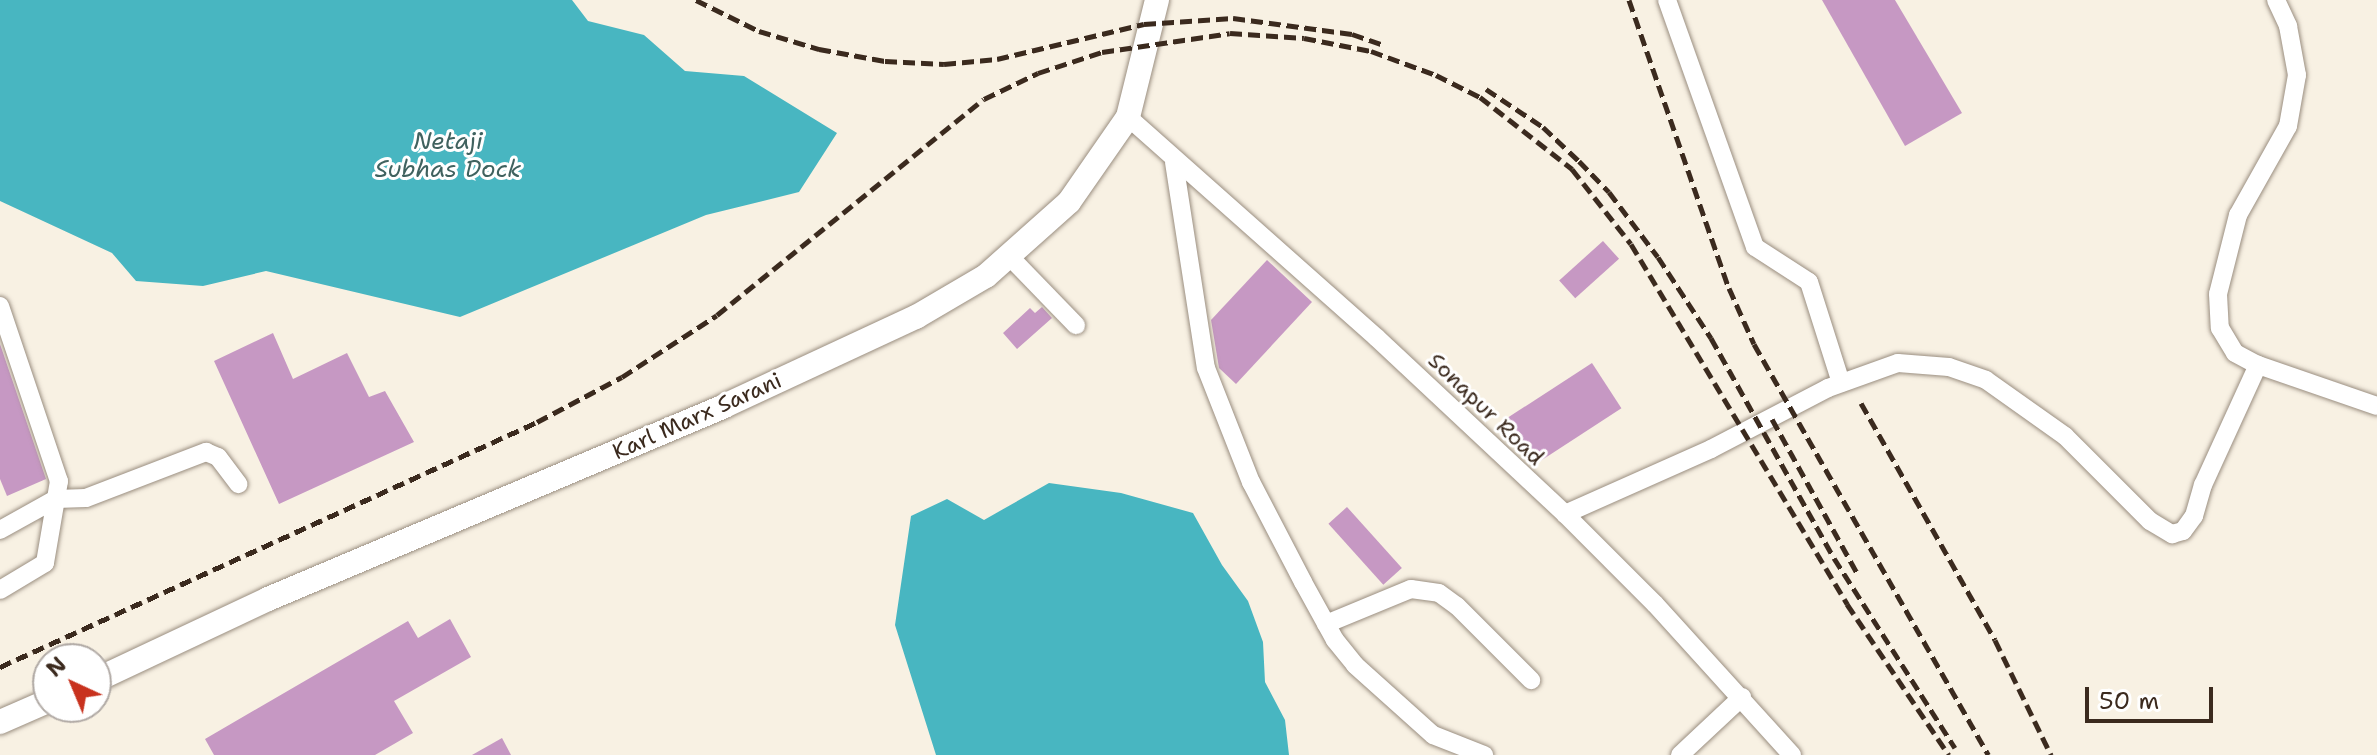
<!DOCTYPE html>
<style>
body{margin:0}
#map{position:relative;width:2377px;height:755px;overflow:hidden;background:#f8f1e3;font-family:"Shantell Sans",sans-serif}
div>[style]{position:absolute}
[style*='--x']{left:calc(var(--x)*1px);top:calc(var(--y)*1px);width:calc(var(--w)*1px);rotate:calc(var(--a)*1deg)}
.water>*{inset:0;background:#48b6c1}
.building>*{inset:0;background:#c698c3;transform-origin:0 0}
.roads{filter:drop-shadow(0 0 2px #9a8e80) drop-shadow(0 0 2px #9a8e80)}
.minor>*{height:18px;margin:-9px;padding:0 9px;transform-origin:9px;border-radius:9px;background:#fff}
.major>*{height:24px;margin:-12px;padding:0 12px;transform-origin:12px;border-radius:12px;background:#fff}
.rail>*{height:5px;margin-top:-2.5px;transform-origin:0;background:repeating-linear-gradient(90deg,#3b2a1e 0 12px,transparent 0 18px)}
span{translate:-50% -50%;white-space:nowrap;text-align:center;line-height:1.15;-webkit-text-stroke:6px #fff;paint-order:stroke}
.street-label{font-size:22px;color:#3b2a1e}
.water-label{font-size:24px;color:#40625f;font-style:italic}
.north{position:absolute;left:32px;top:643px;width:80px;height:80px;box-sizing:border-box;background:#fff;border:2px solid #b1aaa5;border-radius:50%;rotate:316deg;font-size:22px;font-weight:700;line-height:32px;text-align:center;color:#3b2a1e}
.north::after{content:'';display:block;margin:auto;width:28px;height:36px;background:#c8321e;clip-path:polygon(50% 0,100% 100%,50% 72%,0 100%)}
.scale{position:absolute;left:2085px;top:687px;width:128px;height:36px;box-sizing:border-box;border:4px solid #3b2a1e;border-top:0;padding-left:10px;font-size:24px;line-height:28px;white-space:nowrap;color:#3b2a1e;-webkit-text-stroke:6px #fff;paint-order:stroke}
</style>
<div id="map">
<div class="water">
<div style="clip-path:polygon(0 0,572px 0,588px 21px,644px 35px,685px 71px,744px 76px,837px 133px,799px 192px,706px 215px,460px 317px,266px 271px,203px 286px,136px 281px,112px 253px,0 201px)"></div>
<div style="clip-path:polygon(1049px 483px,1121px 493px,1193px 513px,1222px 565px,1248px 601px,1263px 642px,1265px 682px,1285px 720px,1289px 755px,936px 755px,895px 625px,911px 516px,947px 499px,984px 520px)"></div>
</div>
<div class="building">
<div style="clip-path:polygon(1822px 0,1895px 0,1962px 113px,1905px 146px)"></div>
<div style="left:1603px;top:241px;width:24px;height:59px;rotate:48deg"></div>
<div style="clip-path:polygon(1267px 260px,1312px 302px,1236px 384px,1219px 368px,1211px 320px)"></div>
<div style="clip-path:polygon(1042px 307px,1052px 318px,1017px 349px,1003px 333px,1030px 308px,1035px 313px)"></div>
<div style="clip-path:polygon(273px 333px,293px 379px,347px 353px,369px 397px,385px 391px,414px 442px,279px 504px,214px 361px)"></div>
<div style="clip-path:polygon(0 344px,46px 479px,7px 496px,0 479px)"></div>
<div style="left:1592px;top:363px;width:54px;height:103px;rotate:57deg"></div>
<div style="left:1347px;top:507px;width:82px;height:25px;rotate:48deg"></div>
<div style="clip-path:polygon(450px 619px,471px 657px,394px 701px,413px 733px,375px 755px,214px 755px,205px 739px,408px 621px,418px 638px)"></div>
<div style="clip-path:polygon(502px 738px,511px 755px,472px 755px)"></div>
</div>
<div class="roads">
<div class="minor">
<div style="--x:1667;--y:0;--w:262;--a:70.4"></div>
<div style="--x:1755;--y:247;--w:64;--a:32.9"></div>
<div style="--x:1809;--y:282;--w:106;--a:72.4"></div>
<div style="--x:2276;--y:0;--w:29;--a:65"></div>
<div style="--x:2288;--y:26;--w:50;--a:79.6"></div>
<div style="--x:2297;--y:75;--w:52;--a:100"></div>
<div style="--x:2288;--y:126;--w:102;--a:119.3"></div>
<div style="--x:2238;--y:215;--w:81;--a:104.2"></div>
<div style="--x:2218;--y:294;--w:34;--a:87"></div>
<div style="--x:2220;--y:328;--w:29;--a:59"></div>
<div style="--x:2235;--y:353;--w:26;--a:28"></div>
<div style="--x:2258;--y:365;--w:126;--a:19"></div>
<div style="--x:1128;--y:117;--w:333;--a:41.6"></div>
<div style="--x:1377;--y:338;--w:258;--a:43.1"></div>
<div style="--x:1565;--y:514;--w:127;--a:45"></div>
<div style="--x:1655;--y:604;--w:204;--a:47.8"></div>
<div style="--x:1174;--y:162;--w:208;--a:81.2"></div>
<div style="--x:1206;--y:368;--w:123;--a:68.5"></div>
<div style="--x:1251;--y:482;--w:113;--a:62.5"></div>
<div style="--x:1303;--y:582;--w:66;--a:61.1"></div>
<div style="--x:1335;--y:640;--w:32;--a:51"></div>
<div style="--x:1355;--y:665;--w:105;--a:41.9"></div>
<div style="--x:1433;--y:735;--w:55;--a:21.4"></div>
<div style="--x:1010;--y:257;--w:95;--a:45.9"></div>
<div style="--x:0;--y:306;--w:185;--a:71.4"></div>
<div style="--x:59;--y:481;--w:83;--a:99.7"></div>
<div style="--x:45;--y:563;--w:52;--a:149"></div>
<div style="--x:1565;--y:514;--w:160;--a:-24"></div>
<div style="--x:1711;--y:449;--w:132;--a:-27.5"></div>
<div style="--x:1828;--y:388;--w:74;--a:-19.7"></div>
<div style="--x:1898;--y:363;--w:51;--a:4.5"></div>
<div style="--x:1949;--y:367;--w:39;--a:19"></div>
<div style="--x:1986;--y:380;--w:97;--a:35.3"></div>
<div style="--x:2065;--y:436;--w:120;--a:45"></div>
<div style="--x:2150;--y:521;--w:26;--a:31"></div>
<div style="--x:2172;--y:534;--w:11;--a:-15"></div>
<div style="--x:2183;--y:531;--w:19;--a:-54"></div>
<div style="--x:2194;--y:516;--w:32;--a:-74"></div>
<div style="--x:2203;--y:485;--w:132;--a:-65.4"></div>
<div style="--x:0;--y:530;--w:64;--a:-29"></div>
<div style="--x:56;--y:499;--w:30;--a:-2"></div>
<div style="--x:86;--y:498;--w:129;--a:-21"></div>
<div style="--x:206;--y:452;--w:13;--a:23"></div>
<div style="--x:218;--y:457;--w:34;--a:53"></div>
<div style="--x:1326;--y:624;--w:92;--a:-22.4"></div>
<div style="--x:1411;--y:589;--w:28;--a:8"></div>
<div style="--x:1439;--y:593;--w:22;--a:36"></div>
<div style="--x:1457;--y:606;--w:105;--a:45"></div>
<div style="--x:1680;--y:755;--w:85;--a:-43.1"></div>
</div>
<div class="major">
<div style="--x:96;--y:680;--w:190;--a:-25.2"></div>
<div style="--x:268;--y:599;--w:495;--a:-22.9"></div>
<div style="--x:724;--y:406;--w:212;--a:-24.9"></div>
<div style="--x:916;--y:317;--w:81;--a:-30.4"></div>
<div style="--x:986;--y:276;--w:111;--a:-41.7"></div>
<div style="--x:1069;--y:202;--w:103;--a:-55.2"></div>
<div style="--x:1128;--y:117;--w:121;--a:-76.1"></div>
<div style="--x:0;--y:722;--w:52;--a:-23.6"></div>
</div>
</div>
<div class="rail">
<div style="--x:696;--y:0;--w:70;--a:26.2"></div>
<div style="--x:759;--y:31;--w:63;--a:16.7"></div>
<div style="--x:819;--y:49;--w:67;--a:10.3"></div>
<div style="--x:885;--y:61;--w:59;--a:2.9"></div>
<div style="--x:944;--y:64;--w:53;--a:-5.4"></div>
<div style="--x:997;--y:59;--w:151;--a:-13.4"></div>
<div style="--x:1144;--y:24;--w:89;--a:-3.9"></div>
<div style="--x:1233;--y:18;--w:120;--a:7.7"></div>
<div style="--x:1352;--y:34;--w:34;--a:19"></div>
<div style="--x:1629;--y:0;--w:305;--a:70.9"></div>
<div style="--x:1729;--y:288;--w:61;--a:65.9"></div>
<div style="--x:1754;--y:344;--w:473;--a:60.3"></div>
<div style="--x:1486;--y:89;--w:69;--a:33.7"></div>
<div style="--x:1543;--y:127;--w:50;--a:43.4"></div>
<div style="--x:1579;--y:161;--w:43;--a:45.9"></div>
<div style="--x:1609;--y:192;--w:81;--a:53"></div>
<div style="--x:1658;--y:257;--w:97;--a:56.8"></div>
<div style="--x:1711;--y:338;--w:252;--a:60.8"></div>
<div style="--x:1834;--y:558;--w:225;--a:57.5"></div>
<div style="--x:1861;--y:403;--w:272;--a:60.5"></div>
<div style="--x:1995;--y:640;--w:128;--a:64"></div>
<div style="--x:1772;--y:419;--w:176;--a:61.1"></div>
<div style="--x:0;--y:667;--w:590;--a:-24.52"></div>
<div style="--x:537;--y:422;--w:96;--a:-27.9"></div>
<div style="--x:622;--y:377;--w:113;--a:-33.1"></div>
<div style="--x:717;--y:315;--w:343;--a:-39"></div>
<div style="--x:984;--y:99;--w:60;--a:-25.7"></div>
<div style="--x:1038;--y:73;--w:67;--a:-18.2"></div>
<div style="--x:1102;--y:52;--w:129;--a:-8.4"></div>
<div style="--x:1230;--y:33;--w:74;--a:3.9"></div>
<div style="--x:1304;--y:38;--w:68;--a:11"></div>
<div style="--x:1371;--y:51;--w:69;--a:20.3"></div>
<div style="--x:1436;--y:75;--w:49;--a:26.6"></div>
<div style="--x:1480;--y:97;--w:117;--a:38"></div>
<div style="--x:1572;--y:169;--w:95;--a:51.8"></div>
<div style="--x:1631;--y:244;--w:420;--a:59"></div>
<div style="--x:1847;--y:604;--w:182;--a:56"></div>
</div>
<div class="street-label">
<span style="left:1486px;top:409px;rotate:44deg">Sonapur Road</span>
<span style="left:697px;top:416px;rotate:-24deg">Karl Marx Sarani</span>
</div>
<div class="water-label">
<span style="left:448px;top:156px">Netaji<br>Subhas Dock</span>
</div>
<div class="north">N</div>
<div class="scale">50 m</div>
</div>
